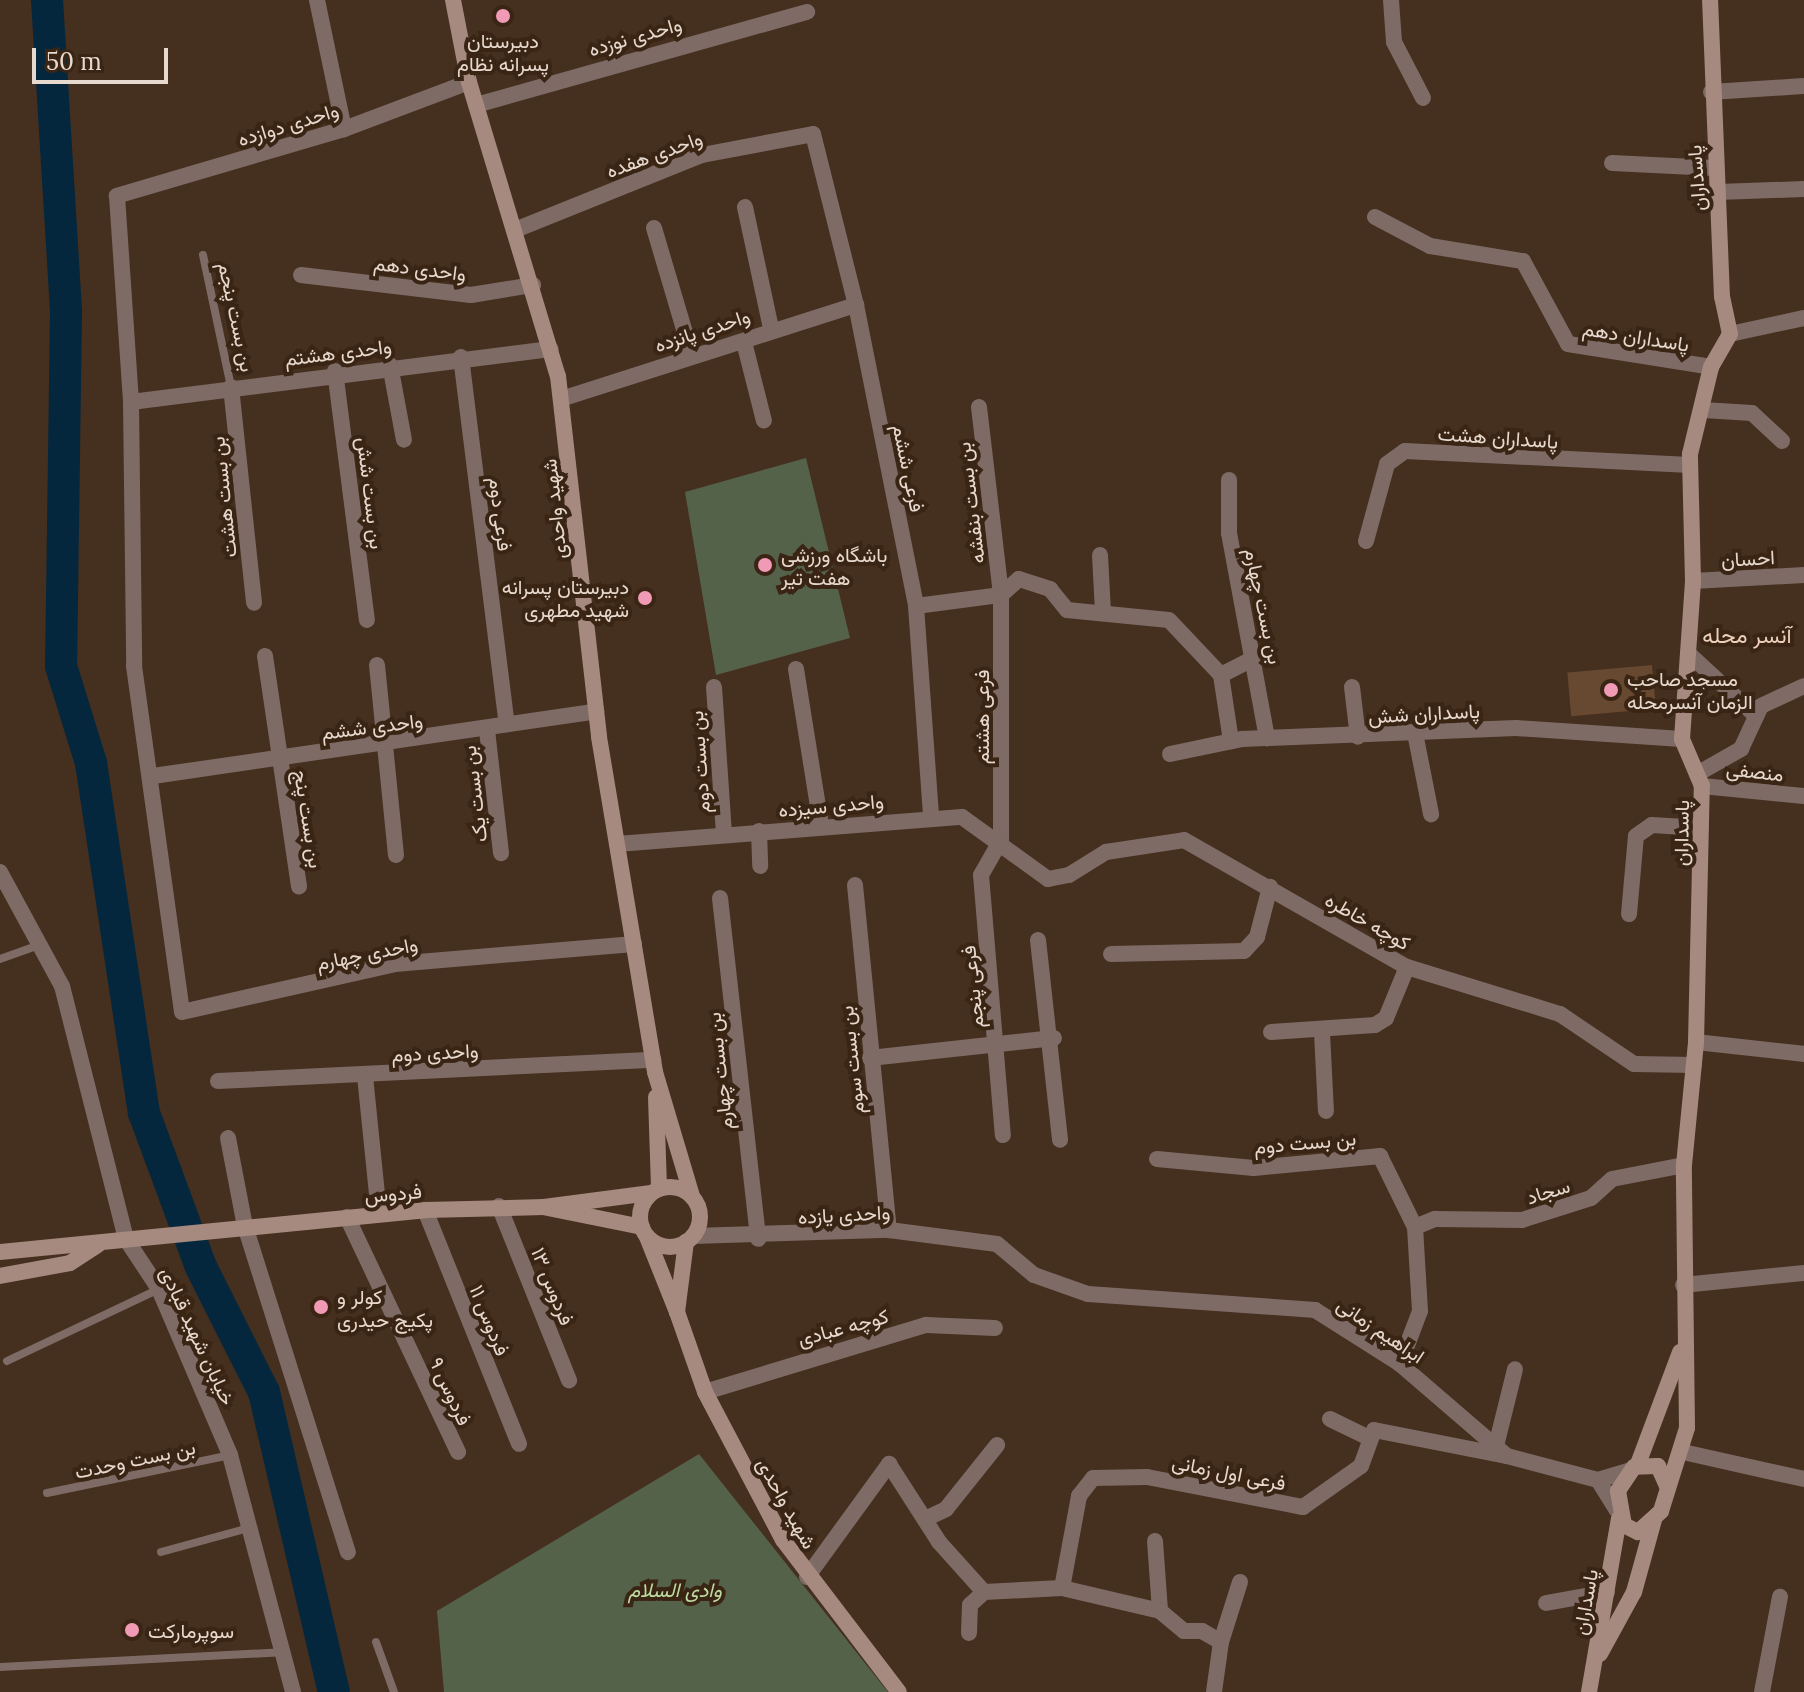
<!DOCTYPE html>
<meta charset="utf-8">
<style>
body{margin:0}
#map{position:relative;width:1804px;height:1692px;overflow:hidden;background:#452f1e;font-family:Lora,Vazirmatn,serif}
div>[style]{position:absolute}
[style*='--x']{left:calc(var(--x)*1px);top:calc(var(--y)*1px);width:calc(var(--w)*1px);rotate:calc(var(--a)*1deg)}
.green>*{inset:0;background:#55624a}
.river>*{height:32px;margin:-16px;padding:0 16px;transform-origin:16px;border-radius:16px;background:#05273d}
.building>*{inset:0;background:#674830;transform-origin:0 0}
.lane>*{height:8px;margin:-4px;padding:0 4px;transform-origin:4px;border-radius:4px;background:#7e6b66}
.street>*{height:16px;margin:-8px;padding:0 8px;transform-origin:8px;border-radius:8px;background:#7e6b66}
.secondary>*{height:16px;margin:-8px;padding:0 8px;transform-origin:8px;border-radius:8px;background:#a68a80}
.secondary>.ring{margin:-8px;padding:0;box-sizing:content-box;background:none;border:16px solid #a68a80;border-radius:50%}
.dots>*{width:22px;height:22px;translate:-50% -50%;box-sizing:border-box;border:4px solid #3a2514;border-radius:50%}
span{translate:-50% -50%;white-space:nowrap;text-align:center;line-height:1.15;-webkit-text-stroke:8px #3a2514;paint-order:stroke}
.street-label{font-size:20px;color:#e7d9ce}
.poi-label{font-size:20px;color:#e7d9ce}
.left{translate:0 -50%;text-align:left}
.right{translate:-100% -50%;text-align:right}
.park-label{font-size:20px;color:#bddca1;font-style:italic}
.neighbourhood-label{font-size:22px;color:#ecd0bb}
.scale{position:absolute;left:32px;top:48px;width:136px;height:36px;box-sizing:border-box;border:4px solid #e7d9ce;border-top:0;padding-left:10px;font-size:24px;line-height:28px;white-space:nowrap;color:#e7d9ce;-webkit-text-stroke:6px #3a2514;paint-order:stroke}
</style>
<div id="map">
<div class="green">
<div style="clip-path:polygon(806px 458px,850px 638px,716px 675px,685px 492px)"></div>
<div style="clip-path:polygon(699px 1454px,888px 1692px,444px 1692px,437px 1611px)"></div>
</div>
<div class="river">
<div style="--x:47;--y:0;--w:313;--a:86.5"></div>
<div style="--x:66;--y:312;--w:354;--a:90.8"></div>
<div style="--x:61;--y:666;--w:102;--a:72.8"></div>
<div style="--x:91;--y:763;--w:354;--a:81.4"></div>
<div style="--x:144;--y:1113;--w:164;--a:69.7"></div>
<div style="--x:201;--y:1267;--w:140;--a:63.3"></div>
<div style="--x:264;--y:1392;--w:308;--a:76.9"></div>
</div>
<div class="building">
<div style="left:1652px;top:665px;width:44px;height:85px;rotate:85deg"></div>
</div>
<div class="lane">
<div style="--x:203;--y:255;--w:135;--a:78"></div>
<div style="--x:0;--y:959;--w:41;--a:-19.7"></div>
<div style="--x:7;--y:1361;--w:168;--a:-25.3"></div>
<div style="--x:47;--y:1493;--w:187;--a:-11.7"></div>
<div style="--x:161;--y:1552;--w:91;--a:-15.3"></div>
<div style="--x:376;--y:1642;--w:53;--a:70.2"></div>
<div style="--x:0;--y:1667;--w:282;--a:-3"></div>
</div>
<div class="street">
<div style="--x:317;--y:0;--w:132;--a:78.2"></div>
<div style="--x:1391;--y:0;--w:42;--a:85.9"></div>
<div style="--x:1394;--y:42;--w:63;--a:62.6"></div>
<div style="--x:469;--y:82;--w:134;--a:159.4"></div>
<div style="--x:344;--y:129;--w:237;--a:163.6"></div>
<div style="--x:117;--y:196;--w:206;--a:86.1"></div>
<div style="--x:131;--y:402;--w:264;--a:89.3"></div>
<div style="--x:134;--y:666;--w:349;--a:82.1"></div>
<div style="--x:182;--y:1012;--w:218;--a:-12.7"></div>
<div style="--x:395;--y:964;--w:240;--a:-4.8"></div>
<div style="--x:1711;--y:92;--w:92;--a:-3.7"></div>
<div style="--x:476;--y:105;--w:344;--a:-15.7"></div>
<div style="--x:1612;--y:163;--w:102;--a:2.8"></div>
<div style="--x:1718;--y:192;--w:86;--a:-2"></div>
<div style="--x:745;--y:207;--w:124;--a:77.9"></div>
<div style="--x:1375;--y:217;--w:62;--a:27.8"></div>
<div style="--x:1430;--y:246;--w:94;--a:9.2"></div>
<div style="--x:1523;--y:261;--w:94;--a:61.5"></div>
<div style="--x:1568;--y:344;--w:145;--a:9.1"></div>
<div style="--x:654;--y:228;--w:130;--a:73.5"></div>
<div style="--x:515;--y:230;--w:201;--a:-21.9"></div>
<div style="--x:702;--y:155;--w:113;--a:-10.7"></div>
<div style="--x:813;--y:134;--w:176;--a:75.9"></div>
<div style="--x:856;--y:305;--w:307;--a:78.7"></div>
<div style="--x:916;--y:606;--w:212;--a:85.9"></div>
<div style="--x:301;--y:275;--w:171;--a:6.7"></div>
<div style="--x:471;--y:295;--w:63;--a:-9.2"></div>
<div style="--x:1730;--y:334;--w:76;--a:-12.2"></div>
<div style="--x:744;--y:342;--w:81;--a:75.8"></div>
<div style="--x:461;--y:357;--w:370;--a:82.9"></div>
<div style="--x:390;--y:365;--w:76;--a:79.4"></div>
<div style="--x:335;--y:371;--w:251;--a:82.7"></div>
<div style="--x:231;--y:387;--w:217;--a:83.9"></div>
<div style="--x:561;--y:399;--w:310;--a:-17.7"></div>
<div style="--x:131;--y:402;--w:423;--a:-7.2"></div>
<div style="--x:979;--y:407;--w:189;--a:83.3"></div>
<div style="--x:1001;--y:595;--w:245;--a:90"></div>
<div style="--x:1001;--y:840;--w:40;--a:119.7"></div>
<div style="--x:981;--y:875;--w:261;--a:85.2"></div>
<div style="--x:1703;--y:410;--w:49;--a:3.5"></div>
<div style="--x:1752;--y:413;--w:41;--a:43"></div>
<div style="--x:1229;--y:480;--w:53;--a:90"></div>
<div style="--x:1229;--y:533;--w:209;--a:79.5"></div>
<div style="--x:1366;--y:541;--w:80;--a:-74.7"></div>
<div style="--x:1387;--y:464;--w:22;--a:-36"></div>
<div style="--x:1405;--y:451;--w:285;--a:2.8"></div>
<div style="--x:1100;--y:555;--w:58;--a:87"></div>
<div style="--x:1693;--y:581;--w:111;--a:-3.1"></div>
<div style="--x:916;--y:606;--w:86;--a:-7.4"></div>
<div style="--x:1001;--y:595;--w:24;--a:-42"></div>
<div style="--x:1019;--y:579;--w:33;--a:18"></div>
<div style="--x:1050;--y:589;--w:27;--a:51"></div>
<div style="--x:1067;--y:610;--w:102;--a:5.6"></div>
<div style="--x:1169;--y:620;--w:76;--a:46.6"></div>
<div style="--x:1221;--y:675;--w:67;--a:81.4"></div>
<div style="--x:1688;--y:653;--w:93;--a:42.8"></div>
<div style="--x:265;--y:656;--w:233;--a:81.6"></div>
<div style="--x:377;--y:665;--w:191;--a:84.3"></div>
<div style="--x:796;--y:669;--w:158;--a:80.9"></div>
<div style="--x:1221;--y:675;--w:38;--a:-27"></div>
<div style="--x:714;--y:687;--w:148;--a:86.1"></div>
<div style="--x:1352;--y:687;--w:50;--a:83.2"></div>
<div style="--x:487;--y:730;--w:124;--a:83.5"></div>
<div style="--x:1415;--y:733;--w:83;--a:78.8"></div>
<div style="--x:1170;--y:754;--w:74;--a:-11.8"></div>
<div style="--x:1242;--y:739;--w:274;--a:-2.3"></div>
<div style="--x:1516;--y:728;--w:166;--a:3.8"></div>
<div style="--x:1697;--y:774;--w:51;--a:-29.6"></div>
<div style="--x:1741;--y:749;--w:47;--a:-65.1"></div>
<div style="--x:1761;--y:706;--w:47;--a:-24.9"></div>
<div style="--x:153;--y:776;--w:448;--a:-8.3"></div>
<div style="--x:1702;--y:786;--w:102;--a:5.6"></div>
<div style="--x:759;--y:831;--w:35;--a:88"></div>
<div style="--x:617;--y:844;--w:346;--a:-4.5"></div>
<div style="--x:962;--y:817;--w:106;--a:35.8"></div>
<div style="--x:1048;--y:879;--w:21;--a:-11"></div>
<div style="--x:1069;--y:875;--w:44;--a:-31.9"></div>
<div style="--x:1106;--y:852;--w:79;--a:-8.7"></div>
<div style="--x:1184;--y:840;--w:257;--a:29.7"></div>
<div style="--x:1407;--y:967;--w:160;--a:17.1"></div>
<div style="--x:1560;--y:1014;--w:89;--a:34"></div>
<div style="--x:1634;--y:1064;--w:60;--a:1"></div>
<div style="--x:0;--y:872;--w:130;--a:61.5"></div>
<div style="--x:62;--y:986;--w:261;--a:75.8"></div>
<div style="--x:126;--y:1239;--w:60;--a:56.6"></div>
<div style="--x:159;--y:1289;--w:181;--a:66.8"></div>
<div style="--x:230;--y:1455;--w:245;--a:75.1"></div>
<div style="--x:855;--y:885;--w:347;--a:84.4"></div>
<div style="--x:720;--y:898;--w:343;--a:83.6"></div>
<div style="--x:1629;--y:914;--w:78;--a:-84.9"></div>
<div style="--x:1636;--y:836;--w:19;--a:-35"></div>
<div style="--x:1652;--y:825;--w:49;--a:3.5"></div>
<div style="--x:1038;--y:940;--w:201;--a:83.7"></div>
<div style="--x:1111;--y:954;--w:133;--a:-1.3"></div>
<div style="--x:1244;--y:951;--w:19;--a:-47"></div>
<div style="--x:1257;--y:937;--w:52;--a:-75.4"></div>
<div style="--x:1271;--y:1032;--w:104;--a:-3.9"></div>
<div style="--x:1375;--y:1025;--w:13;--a:-32"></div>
<div style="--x:1386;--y:1018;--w:55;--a:-67.6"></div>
<div style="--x:1322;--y:1033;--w:78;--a:87.1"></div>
<div style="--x:1696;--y:1042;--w:109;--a:6.3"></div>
<div style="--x:870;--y:1058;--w:185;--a:-6.2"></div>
<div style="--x:365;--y:1076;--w:139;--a:84.2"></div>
<div style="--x:218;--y:1081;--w:436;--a:-2.8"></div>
<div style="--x:228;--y:1138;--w:90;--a:79.1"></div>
<div style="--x:245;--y:1226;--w:342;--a:72.5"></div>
<div style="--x:1157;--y:1159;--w:97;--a:5.3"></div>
<div style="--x:1254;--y:1168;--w:127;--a:-5.4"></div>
<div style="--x:1380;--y:1156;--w:79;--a:63.8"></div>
<div style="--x:1415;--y:1227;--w:84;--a:86.6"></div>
<div style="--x:1420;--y:1311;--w:57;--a:110.7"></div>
<div style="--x:499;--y:1206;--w:188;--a:68.1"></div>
<div style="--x:425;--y:1210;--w:252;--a:68.1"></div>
<div style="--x:347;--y:1217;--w:260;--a:64.7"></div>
<div style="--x:1415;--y:1227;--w:22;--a:-22"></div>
<div style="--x:1435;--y:1219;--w:87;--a:0.7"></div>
<div style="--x:1522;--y:1220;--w:72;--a:-17.7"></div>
<div style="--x:1591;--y:1198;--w:28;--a:-42"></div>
<div style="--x:1612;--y:1179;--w:73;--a:-11"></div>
<div style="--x:693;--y:1236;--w:196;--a:-1.8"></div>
<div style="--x:889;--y:1230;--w:109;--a:7.4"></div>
<div style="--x:997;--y:1244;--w:48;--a:40"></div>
<div style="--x:1034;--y:1275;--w:57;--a:19.4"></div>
<div style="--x:1088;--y:1294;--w:228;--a:4"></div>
<div style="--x:1315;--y:1310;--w:101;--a:32.4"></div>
<div style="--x:1400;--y:1364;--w:141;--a:40.7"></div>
<div style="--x:1507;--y:1456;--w:94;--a:14.8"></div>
<div style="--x:1598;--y:1480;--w:34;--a:-17"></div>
<div style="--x:1683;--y:1285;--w:122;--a:-5.7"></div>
<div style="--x:705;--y:1392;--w:231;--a:-16.9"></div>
<div style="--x:926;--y:1325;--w:69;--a:2.5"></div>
<div style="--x:1330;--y:1419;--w:41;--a:25.9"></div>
<div style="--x:1496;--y:1446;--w:79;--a:-76.1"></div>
<div style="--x:1683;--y:1452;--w:124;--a:12.6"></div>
<div style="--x:1598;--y:1480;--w:36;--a:58"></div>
<div style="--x:925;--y:1519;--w:23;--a:-25"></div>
<div style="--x:946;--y:1509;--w:82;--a:-51.4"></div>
<div style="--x:1155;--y:1541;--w:70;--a:85.9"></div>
<div style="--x:807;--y:1577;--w:140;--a:-54"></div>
<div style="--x:889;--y:1464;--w:93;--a:57.3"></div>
<div style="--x:939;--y:1542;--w:67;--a:48"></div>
<div style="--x:984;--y:1592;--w:78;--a:-2.9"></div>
<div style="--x:1062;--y:1588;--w:101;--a:13.2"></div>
<div style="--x:1160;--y:1611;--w:31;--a:40"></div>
<div style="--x:1184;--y:1631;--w:18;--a:0"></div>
<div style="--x:1202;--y:1631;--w:22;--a:30"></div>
<div style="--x:1221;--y:1642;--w:50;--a:98"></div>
<div style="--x:1062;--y:1588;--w:94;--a:-79.5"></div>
<div style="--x:1079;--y:1496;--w:23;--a:-52"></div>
<div style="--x:1093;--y:1478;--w:54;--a:-1.1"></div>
<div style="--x:1147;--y:1477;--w:159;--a:10.9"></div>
<div style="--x:1303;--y:1507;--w:71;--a:-35.3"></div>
<div style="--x:1361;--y:1466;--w:38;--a:-70"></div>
<div style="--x:1374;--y:1430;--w:135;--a:11.1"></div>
<div style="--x:1546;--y:1603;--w:62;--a:-10.2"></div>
<div style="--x:969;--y:1633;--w:28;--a:-88"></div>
<div style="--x:970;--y:1605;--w:19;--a:-43"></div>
<div style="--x:1221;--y:1642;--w:63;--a:-72.4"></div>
<div style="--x:1762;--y:1692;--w:97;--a:-79.3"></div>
</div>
<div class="secondary">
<div style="--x:453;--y:0;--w:84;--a:79"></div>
<div style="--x:469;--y:82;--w:307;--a:73.2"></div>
<div style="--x:558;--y:376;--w:363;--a:83.5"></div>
<div style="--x:599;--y:737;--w:340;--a:80.5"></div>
<div style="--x:655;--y:1072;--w:129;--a:73.4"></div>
<div style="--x:656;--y:1097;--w:92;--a:88.1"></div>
<div class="ring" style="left:640px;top:1187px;width:44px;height:44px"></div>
<div style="--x:642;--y:1227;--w:100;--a:-168.5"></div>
<div style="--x:544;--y:1207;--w:108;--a:-7.5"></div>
<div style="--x:647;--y:1237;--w:81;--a:68.2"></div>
<div style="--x:677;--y:1312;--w:71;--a:-82.7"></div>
<div style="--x:0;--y:1252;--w:427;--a:-5.6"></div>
<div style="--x:425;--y:1210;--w:119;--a:-1.4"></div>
<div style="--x:0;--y:1276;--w:71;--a:-10.5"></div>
<div style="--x:70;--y:1263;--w:33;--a:-33"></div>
<div style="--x:677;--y:1312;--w:85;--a:70.7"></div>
<div style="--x:705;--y:1392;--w:167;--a:62.2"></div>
<div style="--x:783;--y:1540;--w:191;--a:52.7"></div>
<div style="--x:1638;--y:1464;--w:120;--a:-69.4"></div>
<div style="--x:1667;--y:1486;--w:22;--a:-114"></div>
<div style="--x:1658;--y:1466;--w:24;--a:178"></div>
<div style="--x:1634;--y:1467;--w:29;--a:124"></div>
<div style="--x:1618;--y:1491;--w:35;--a:80"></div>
<div style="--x:1624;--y:1525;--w:16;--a:27"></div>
<div style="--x:1638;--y:1532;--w:31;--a:-42"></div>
<div style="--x:1661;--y:1511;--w:87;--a:-72.6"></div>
<div style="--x:1687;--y:1428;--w:263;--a:-90.7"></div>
<div style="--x:1684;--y:1165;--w:124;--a:-84.4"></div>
<div style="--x:1696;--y:1042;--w:256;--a:-88.7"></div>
<div style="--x:1702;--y:786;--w:51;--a:-113.1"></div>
<div style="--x:1682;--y:739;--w:158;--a:-86"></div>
<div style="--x:1693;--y:581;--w:127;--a:-91.4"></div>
<div style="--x:1690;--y:454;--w:89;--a:-76.4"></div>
<div style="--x:1711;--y:367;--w:38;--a:-60"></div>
<div style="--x:1730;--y:334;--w:38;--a:-102"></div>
<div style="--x:1722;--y:297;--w:297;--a:-92.3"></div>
<div style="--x:1600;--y:1654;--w:71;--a:-61.3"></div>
<div style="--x:1634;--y:1592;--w:75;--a:-74.5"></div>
<div style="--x:1589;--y:1692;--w:176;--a:-80.2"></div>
</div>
<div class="dots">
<div style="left:503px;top:16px;background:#f09ab5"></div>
<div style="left:765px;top:565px;background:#f09ab5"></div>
<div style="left:645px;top:598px;background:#f09ab5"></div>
<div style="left:1611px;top:690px;background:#f09ab5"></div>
<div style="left:321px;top:1307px;background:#f09ab5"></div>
<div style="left:132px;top:1630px;background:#f09ab5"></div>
</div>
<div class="street-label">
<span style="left:635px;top:36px;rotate:-16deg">واحدی نوزده</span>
<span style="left:288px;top:124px;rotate:-17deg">واحدی دوازده</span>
<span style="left:654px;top:154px;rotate:-20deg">واحدی هفده</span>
<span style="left:1696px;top:178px;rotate:-94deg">پاسداران</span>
<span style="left:420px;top:268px;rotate:7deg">واحدی دهم</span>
<span style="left:237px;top:317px;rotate:78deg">بن بست پنجم</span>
<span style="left:702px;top:330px;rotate:-18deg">واحدی پانزده</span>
<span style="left:1636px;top:336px;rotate:9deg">پاسداران دهم</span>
<span style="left:338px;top:352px;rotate:-7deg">واحدی هشتم</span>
<span style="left:1498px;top:437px;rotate:4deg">پاسداران هشت</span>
<span style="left:909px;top:468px;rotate:78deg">فرعی ششم</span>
<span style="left:371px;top:493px;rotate:83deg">بن بست شش</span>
<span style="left:223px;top:497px;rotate:-96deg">بن بست هشت</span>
<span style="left:970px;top:503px;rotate:-97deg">بن بست بنفشه</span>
<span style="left:554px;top:509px;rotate:-96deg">شهید واحدی</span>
<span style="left:501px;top:514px;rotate:83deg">فرعی دوم</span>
<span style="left:1748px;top:558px;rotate:-3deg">احسان</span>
<span style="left:1264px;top:606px;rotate:78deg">بن بست چهارم</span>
<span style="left:1424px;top:713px;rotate:-3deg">پاسداران شش</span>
<span style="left:981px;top:717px;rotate:-90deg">فرعی هشتم</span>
<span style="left:372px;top:726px;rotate:-7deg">واحدی ششم</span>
<span style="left:699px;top:762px;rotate:-94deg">بن بست دوم</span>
<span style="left:1755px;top:771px;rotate:6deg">منصفی</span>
<span style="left:474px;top:794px;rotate:-97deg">بن بست یک</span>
<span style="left:831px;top:805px;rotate:-5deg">واحدی سیزده</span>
<span style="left:309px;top:819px;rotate:81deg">بن بست پنج</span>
<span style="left:1681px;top:833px;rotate:-89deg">پاسداران</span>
<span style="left:1368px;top:921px;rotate:30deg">كوچه خاطره</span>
<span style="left:367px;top:953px;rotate:-11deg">واحدی چهارم</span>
<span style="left:972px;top:987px;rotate:-96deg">فرعی پنجم</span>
<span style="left:435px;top:1052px;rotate:-3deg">واحدی دوم</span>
<span style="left:851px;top:1060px;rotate:-96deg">بن بست سوم</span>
<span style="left:719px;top:1071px;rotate:-96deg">بن بست چهارم</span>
<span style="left:1305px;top:1142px;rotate:-5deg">بن بست دوم</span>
<span style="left:1548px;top:1191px;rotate:-17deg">سجاد</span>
<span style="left:393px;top:1193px;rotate:-5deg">فردوس</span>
<span style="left:844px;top:1214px;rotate:-3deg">واحدی یازده</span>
<span style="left:553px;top:1286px;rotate:68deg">فردوس ۱۳</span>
<span style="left:490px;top:1320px;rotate:68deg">فردوس ۱۱</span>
<span style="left:843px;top:1327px;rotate:-15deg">کوچه عبادی</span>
<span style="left:1381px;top:1330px;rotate:34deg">ابراهیم زمانی</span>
<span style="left:198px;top:1336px;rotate:65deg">خیابان شهید قبادی</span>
<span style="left:451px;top:1391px;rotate:65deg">فردوس ۹</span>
<span style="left:135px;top:1459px;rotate:-12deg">بن بست وحدت</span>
<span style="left:1229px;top:1472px;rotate:11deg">فرعی اول زمانی</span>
<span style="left:787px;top:1503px;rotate:61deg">شهید واحدی</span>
<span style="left:1585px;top:1602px;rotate:-80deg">پاسداران</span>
</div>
<div class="poi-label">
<span style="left:503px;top:52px">دبیرستان<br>پسرانه نظام</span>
<span class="left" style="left:781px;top:566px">باشگاه ورزشی<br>هفت تیر</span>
<span class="right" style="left:629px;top:598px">دبیرستان پسرانه<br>شهید مطهری</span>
<span class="left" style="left:1627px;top:690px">مسجد صاحب<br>الزمان آنسرمحله</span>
<span class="left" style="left:337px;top:1308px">کولر و<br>پکیج حیدری</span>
<span class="left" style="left:148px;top:1630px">سوپرمارکت</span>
</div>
<div class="park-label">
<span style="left:675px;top:1589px">وادی السلام</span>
</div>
<div class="neighbourhood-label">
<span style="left:1747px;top:636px">آنسر محله</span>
</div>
<div class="scale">50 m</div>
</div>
